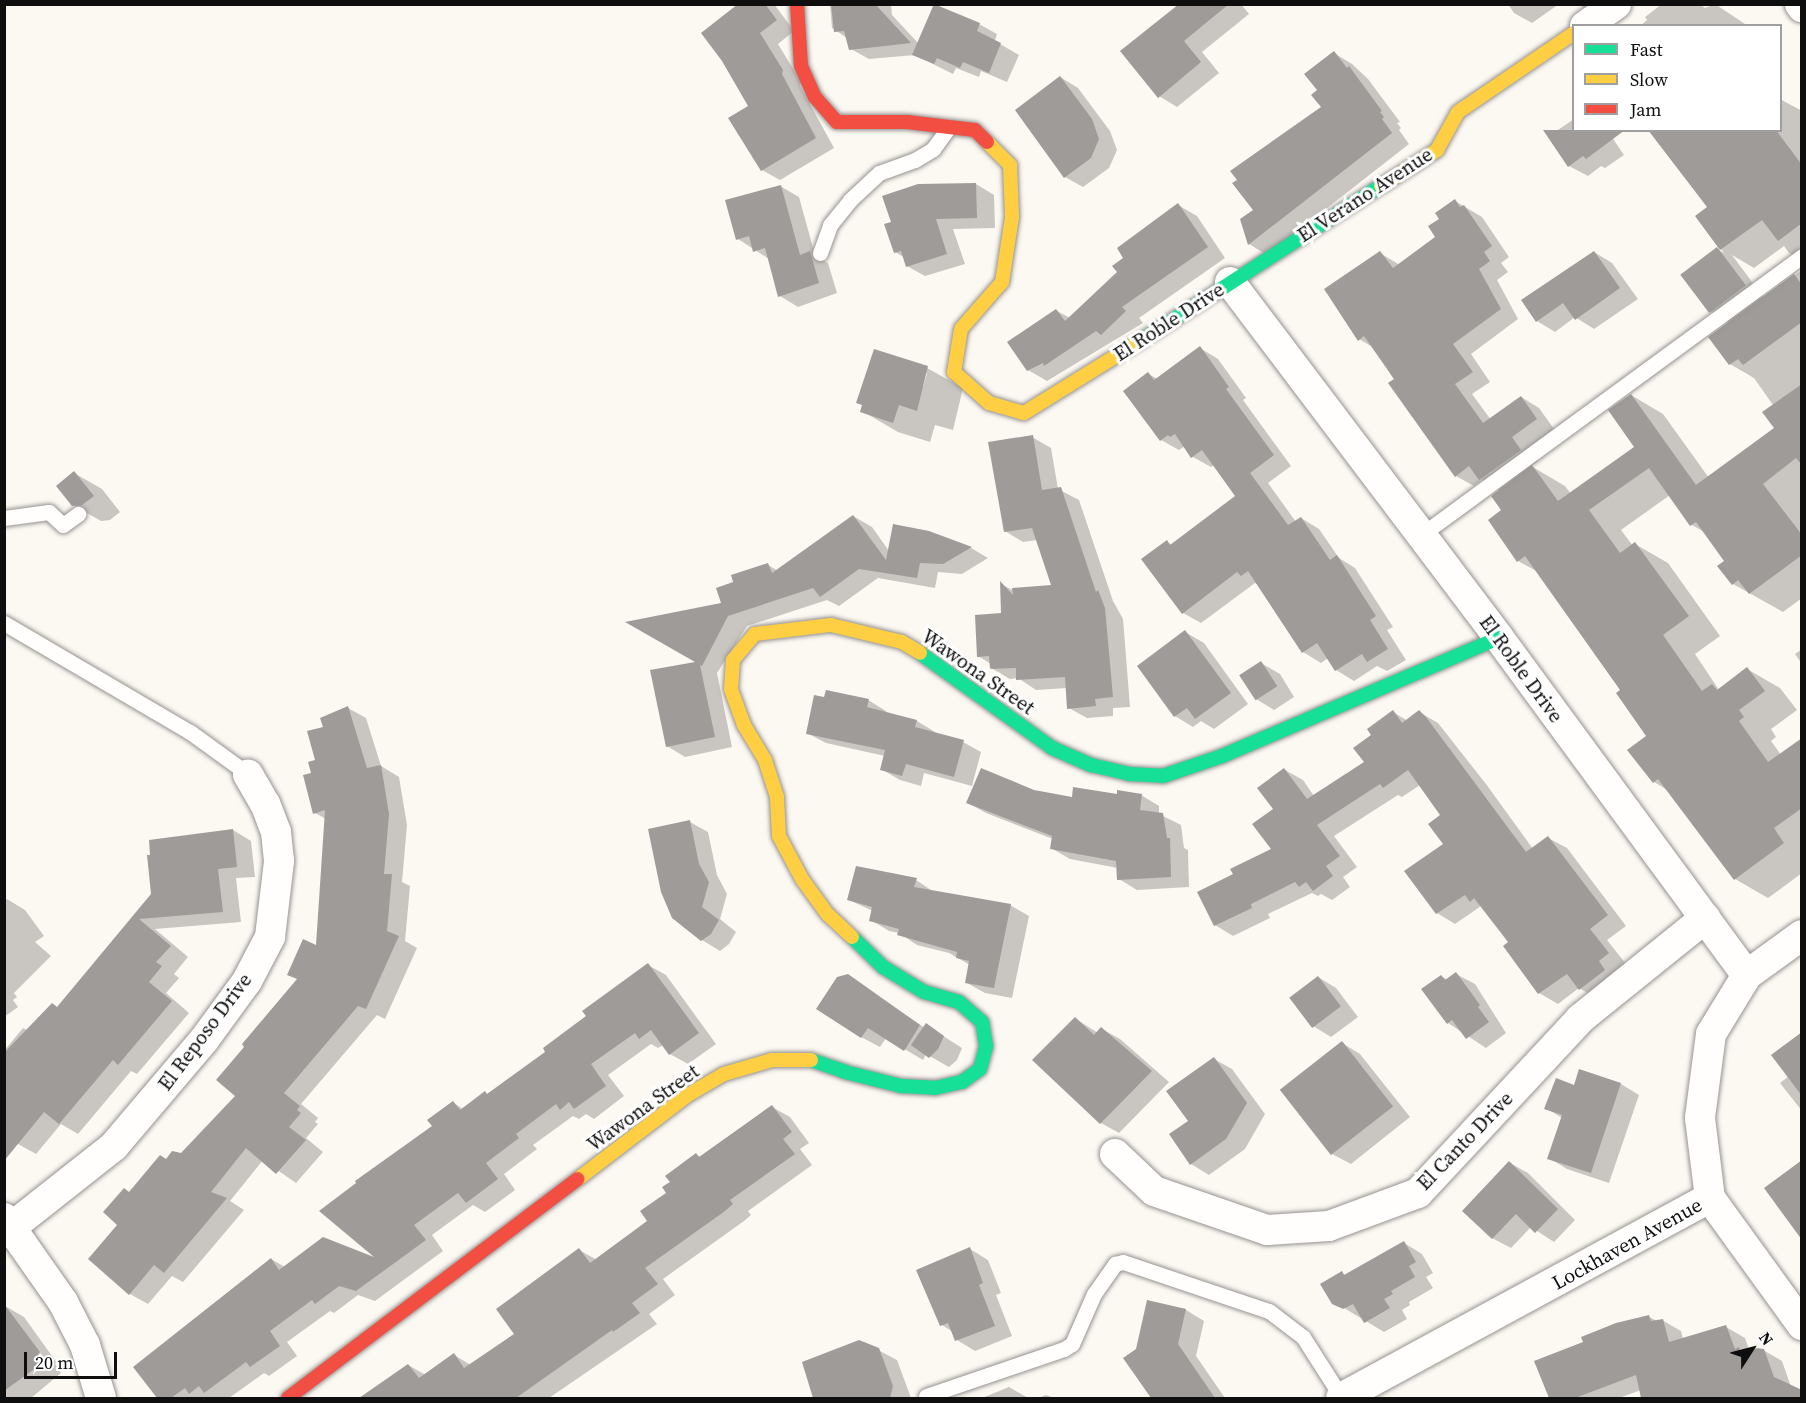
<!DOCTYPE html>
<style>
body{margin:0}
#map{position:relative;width:1806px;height:1403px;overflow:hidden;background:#fcf8f2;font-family:"Source Serif 4",serif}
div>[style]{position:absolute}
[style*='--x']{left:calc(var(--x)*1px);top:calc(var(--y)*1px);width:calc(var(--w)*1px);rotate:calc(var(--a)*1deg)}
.shadow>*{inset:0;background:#0003}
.building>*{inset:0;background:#9f9b98;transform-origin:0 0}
.roads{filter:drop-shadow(0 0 2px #959391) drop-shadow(0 0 2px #959391)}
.lane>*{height:15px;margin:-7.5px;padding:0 7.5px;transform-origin:7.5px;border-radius:7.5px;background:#fffefd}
.street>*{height:30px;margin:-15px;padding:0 15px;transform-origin:15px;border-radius:15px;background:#fffefd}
.fast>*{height:14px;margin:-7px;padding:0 7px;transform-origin:7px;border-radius:7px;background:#16e098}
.slow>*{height:14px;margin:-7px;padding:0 7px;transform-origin:7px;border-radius:7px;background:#ffcf43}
.jam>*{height:14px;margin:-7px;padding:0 7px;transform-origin:7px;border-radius:7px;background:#f24e42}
span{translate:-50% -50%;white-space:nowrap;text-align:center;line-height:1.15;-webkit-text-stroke:6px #fff;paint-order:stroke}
.street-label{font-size:20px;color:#0e0e0e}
.frame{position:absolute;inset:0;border:6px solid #0e0e0e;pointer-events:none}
.legend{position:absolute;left:1572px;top:24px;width:210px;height:108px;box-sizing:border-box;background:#fff;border:2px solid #9f9f9f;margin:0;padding:8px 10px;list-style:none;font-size:18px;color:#0e0e0e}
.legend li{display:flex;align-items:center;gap:12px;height:30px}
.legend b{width:30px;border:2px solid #9f9f9f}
.north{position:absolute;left:1722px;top:1319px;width:60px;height:60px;-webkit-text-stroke:4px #fff;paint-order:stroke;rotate:54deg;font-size:16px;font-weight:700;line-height:24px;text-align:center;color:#0e0e0e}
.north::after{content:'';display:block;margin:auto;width:21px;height:27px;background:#0e0e0e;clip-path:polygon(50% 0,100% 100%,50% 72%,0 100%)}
.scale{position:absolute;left:24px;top:1352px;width:93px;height:27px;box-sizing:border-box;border:3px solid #0e0e0e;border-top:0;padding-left:8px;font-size:18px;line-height:21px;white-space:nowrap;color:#0e0e0e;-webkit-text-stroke:4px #fff;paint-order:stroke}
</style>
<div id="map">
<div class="shadow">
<div style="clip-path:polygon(741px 4px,774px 4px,794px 31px,778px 44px,801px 82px,800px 86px,834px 148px,780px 180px,762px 170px,750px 106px)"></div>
<div style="clip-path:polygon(830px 4px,891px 4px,892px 15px,919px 44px,979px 24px,997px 34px,995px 41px,1019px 55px,1007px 82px,981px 71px,979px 77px,956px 68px,953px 74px,915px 55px,869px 59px,851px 49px,847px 38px,832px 28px)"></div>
<div style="clip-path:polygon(1181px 4px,1241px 4px,1249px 14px,1202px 52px,1219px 73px,1177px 107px,1159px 96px)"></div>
<div style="clip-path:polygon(1508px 4px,1559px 4px,1532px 23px,1514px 13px)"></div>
<div style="clip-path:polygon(1578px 4px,1593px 4px,1586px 9px)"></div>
<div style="clip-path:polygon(1662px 4px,1699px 4px,1705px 8px,1715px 4px,1748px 26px,1640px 26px,1647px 20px,1645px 17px)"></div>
<div style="clip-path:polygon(1334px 53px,1352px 64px,1368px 79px,1400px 122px,1397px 123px,1401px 128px,1399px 130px,1409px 144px,1267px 255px,1249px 244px,1242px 220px,1255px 210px,1323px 108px,1319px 91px)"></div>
<div style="clip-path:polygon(1060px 77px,1078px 88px,1110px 131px,1117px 150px,1109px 168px,1083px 187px,1065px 177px)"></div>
<div style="clip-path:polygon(1780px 99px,1802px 111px,1802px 260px,1789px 253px,1784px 246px,1754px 268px,1732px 255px,1764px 298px,1802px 270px,1802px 598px,1783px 612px,1733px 584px,1726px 561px,1706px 533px,1692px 525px,1670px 495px,1621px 530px,1633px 546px,1635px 544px,1668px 563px,1720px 636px,1695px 654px,1719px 690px,1747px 669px,1780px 688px,1797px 710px,1771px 729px,1776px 737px,1771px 741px,1781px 755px,1802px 754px,1802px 873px,1768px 898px,1735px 879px,1669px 791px,1654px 782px,1648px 736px,1622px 691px,1538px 572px,1518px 561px,1503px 511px,1500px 491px,1482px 480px,1474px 486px,1456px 476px,1374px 348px,1359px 339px,1380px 253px,1400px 265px,1437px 237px,1441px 220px,1455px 201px,1482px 217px,1509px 257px,1501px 263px,1508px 272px,1497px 280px,1518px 319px,1471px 354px,1490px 382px,1472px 394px,1491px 420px,1521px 397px,1539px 408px,1554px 429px,1529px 448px,1538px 461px,1531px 466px,1565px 486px,1571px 494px,1636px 447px,1631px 395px,1663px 414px,1709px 478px,1776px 428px,1773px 405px,1754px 378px,1730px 364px,1730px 323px,1709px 311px,1683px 276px,1717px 249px,1724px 253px,1697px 216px,1709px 207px,1669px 130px,1780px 130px)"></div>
<div style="clip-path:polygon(1574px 119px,1574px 130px,1607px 130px,1624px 155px,1605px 168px,1601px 166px,1588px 176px,1569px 166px,1549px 136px)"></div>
<div style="clip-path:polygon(976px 184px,994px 195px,995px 228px,953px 229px,965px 264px,925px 276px,907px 266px,905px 258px,895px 252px)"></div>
<div style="clip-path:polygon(780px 186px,799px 197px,815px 255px,828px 263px,837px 293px,798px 307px,780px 296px,769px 259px,738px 239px)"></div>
<div style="clip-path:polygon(1178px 205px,1197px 216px,1225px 258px,1139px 318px,1143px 323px,1047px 381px,1028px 370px,1057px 311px,1070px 318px,1118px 272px)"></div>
<div style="clip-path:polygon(1594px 252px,1612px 263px,1638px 299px,1594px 329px,1575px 317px,1555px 332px,1537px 321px)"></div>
<div style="clip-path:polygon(1200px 348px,1218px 359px,1246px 398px,1243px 400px,1291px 466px,1268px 483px,1296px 522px,1301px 518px,1319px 529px,1339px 558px,1355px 568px,1393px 627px,1387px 630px,1406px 660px,1387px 671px,1377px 666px,1354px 681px,1336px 670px,1328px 658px,1321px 663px,1303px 652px,1260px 586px,1255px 583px,1201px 623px,1183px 613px,1167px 542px,1172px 545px,1237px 496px,1214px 465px,1211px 467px,1193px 457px,1185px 446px,1179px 450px,1161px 440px,1148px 374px,1158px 379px)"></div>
<div style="clip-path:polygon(evenodd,927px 368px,963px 388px,953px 430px,935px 425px,930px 442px,898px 432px,862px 411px,927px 368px,924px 373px,927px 373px,923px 387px,920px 387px,924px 373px)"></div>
<div style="clip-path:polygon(1032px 437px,1051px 448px,1058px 489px,1079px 500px,1113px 601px,1123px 619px,1130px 707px,1113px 708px,1113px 716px,1087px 718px,1069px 708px,1067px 688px,1036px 690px,1018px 678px,1010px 679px,991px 668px,991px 664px,978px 656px,1003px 615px,1001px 584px,1014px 591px,1053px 587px,1037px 540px,1023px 542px,1005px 531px)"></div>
<div style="clip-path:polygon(74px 473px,102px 489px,120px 512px,110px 520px,101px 521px,73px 505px)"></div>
<div style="clip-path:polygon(853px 516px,872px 527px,889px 551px,928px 532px,971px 548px,988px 558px,962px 574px,938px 572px,935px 588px,878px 578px,839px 606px,827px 600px,747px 626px,717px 673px,732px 747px,685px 757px,667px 746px,723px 604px,735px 583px,768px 565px,778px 571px)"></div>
<div style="clip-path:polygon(1185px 632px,1204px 643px,1248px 704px,1214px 729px,1201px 721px,1193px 727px,1175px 716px)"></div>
<div style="clip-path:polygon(1802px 649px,1802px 664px,1795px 654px)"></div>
<div style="clip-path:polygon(1261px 663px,1280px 674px,1294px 697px,1274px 710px,1256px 699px)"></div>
<div style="clip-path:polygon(868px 700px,886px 711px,886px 713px,917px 721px,935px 732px,934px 734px,963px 742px,981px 752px,972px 786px,924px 773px,921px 786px,900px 780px,881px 769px,885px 756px,826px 743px,807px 733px)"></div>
<div style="clip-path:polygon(348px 708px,366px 718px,381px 766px,399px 777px,407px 825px,402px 882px,410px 886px,405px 941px,417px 948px,385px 1019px,377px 1015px,301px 1104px,318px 1118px,315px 1122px,318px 1124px,306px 1138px,323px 1152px,296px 1183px,263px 1160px,230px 1201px,244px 1210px,183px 1282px,172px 1276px,148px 1304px,130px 1294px,90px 1259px,119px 1225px,130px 1193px,167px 1160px,181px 1154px,237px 1096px,317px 947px,326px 819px,315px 813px,313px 774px,325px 728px)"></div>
<div style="clip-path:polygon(1393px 712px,1408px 721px,1419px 712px,1438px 723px,1486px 784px,1533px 849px,1548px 838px,1567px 848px,1626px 926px,1607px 940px,1626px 964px,1598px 999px,1579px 988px,1558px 1004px,1539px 993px,1505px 946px,1510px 943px,1481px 906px,1455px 924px,1437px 913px,1445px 844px,1443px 816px,1420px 785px,1402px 797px,1398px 795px,1334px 836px,1357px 867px,1343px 877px,1350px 887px,1332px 900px,1321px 894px,1318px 896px,1312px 893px,1268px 914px,1270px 918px,1233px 936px,1215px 925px,1235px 875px,1273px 849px,1275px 809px,1285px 770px,1303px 780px,1314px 796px,1366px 762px,1374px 735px)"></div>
<div style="clip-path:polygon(1033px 791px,1073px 798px,1141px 795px,1159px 806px,1159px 814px,1181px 825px,1184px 848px,1188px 850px,1189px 887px,1137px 890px,1119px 879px,1118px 868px,1070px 859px,1051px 848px,1053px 839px,986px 813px,968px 803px)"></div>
<div style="clip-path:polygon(690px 822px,708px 832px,717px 875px,727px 894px,720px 919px,736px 932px,729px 944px,720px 951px,702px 940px)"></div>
<div style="clip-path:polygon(233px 830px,251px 841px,255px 877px,236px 878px,241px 922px,155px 929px,188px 957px,174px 974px,179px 978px,166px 993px,189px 1013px,137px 1074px,131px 1071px,78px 1134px,61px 1124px,36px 1154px,18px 1144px,4px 1132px,4px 1051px,23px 1028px,29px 1031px,58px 1008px,152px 895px)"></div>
<div style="clip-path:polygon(916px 880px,934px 892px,1010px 905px,1029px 916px,1012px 998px,985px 993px,967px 983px,970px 965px,949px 953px,917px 945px,899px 933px,889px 931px,871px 920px,873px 911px,849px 900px)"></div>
<div style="clip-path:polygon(7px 899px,25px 910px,44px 936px,35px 942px,51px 956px,14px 993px,17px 997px,13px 1000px,18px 1007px,4px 1017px,4px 901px)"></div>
<div style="clip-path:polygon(648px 965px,666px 975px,716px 1044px,688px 1064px,670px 1054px,663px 1045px,658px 1048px,651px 1044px,608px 1075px,624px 1096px,594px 1119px,586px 1114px,579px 1119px,573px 1116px,533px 1145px,537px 1149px,504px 1174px,515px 1190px,485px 1212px,473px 1205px,432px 1235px,443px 1251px,375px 1301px,358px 1295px,334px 1313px,330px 1311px,287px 1342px,297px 1356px,269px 1376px,264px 1373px,229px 1398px,159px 1398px,135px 1367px,271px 1259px,285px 1267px,380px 1262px,434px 1127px,454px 1103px,463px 1109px,489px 1095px,547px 1052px)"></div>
<div style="clip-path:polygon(1456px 974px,1475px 984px,1506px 1033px,1486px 1048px,1448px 1023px,1441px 976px,1448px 980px)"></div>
<div style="clip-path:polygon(848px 976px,925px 1028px,926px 1025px,962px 1048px,957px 1060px,949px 1067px,926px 1054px,923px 1060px,886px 1038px,880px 1047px,861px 1037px)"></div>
<div style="clip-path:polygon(1318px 977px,1336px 988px,1358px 1017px,1331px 1037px,1313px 1026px)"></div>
<div style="clip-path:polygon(1076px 1019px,1098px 1033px,1102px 1029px,1120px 1039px,1169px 1082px,1119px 1133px,1101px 1123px)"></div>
<div style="clip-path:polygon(1802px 1034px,1802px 1111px,1780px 1083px,1789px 1076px)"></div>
<div style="clip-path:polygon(1342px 1043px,1360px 1054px,1410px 1117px,1351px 1164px,1332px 1154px)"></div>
<div style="clip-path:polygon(1214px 1059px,1232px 1069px,1265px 1114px,1245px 1149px,1209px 1175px,1191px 1164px,1190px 1121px)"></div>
<div style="clip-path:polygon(1580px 1071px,1621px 1084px,1639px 1095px,1609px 1183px,1567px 1169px,1549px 1158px,1562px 1118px,1546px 1108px,1575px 1087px)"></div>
<div style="clip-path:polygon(772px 1107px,790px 1117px,809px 1143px,800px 1149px,812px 1165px,748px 1211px,751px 1215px,744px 1221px,663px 1279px,675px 1295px,649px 1314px,657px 1324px,549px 1398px,390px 1398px,380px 1385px,408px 1365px,426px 1375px,454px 1355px,471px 1365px,516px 1334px,579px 1250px,597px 1260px,649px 1222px,697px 1155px,701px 1157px)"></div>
<div style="clip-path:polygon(1510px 1163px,1528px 1173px,1575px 1220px,1554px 1242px,1531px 1227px,1511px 1248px,1492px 1238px)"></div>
<div style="clip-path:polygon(1404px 1243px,1422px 1254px,1433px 1273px,1426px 1277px,1433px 1288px,1409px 1302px,1410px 1305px,1402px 1310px,1407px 1319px,1384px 1332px,1334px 1302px,1342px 1273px,1347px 1276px)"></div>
<div style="clip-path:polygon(970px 1249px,988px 1260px,1001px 1293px,996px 1295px,1012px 1336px,975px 1351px,957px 1340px,953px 1332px,942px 1325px)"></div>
<div style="clip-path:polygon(1148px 1302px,1186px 1310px,1204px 1321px,1196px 1356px,1225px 1398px,1153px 1398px,1125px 1358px,1137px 1350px)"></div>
<div style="clip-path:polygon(5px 1306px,24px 1317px,57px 1363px,55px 1364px,61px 1373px,31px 1398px,4px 1398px)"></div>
<div style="clip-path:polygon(1649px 1317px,1657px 1321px,1662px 1320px,1681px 1331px,1683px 1339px,1726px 1327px,1745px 1338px,1750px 1352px,1763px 1350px,1782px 1361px,1791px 1387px,1802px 1392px,1802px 1398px,1643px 1398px,1641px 1390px,1619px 1398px,1550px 1398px,1536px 1362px)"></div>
<div style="clip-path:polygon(878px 1350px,897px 1360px,911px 1398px,817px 1398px,804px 1363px)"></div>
<div style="clip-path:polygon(1009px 1387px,1028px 1398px,982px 1398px)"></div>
<div style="clip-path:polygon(1046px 1395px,1054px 1398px,1038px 1398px)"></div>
</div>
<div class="building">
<div style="clip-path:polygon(738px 4px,765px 4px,777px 20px,760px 33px,783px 70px,782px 74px,816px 138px,761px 171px,728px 118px,748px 106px,722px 61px,701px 33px)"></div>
<div style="clip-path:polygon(831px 4px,875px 4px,911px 43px,849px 50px,844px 31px,834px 32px)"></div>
<div style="clip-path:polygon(934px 4px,980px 23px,977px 31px,1001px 43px,989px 73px,963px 62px,960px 68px,937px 58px,934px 64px,912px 55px)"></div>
<div style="clip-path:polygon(1179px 4px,1229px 4px,1184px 41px,1201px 62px,1158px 98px,1120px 51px)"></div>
<div style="clip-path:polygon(1334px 51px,1347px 68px,1349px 66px,1382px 111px,1380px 112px,1384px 117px,1382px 119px,1392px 133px,1248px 245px,1240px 219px,1253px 210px,1232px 183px,1237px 180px,1230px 171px,1321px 107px,1311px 95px,1317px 90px,1304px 74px)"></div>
<div style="clip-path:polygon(1060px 76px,1092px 119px,1099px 139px,1091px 158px,1064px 178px,1015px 110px)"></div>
<div style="clip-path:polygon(1543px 130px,1625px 130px,1586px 159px,1583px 156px,1568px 167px)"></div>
<div style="clip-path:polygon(1648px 130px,1776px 130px,1802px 165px,1802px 223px,1778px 241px,1762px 220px,1720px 250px,1695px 216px,1707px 207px)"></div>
<div style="clip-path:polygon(976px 183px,977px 218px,936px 219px,947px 254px,906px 267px,901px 251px,894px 253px,884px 224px,891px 222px,882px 196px,918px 184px)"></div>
<div style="clip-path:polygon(781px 185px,800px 255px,810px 251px,819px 283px,778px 297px,765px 248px,753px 252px,749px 236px,736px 240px,725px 200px)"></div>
<div style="clip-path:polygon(1455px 199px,1460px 207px,1464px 205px,1492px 246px,1484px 252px,1490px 261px,1479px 269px,1501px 309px,1453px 344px,1473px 372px,1455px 384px,1483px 423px,1521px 396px,1537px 419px,1512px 437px,1521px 450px,1479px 480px,1469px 466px,1455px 477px,1388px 383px,1394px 379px,1364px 336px,1358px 341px,1324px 289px,1380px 251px,1393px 268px,1435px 237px,1428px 226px,1439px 219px,1435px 213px)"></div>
<div style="clip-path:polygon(1178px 203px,1208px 247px,1122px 307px,1126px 311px,1101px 335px,1096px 331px,1044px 366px,1043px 363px,1027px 371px,1007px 342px,1056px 309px,1065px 321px,1117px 272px,1112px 266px,1123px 258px,1117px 248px)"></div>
<div style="left:1717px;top:247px;width:48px;height:46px;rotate:53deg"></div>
<div style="clip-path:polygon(1594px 251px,1620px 288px,1575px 320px,1563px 303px,1536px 322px,1521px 300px)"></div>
<div style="clip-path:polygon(1794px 274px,1802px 285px,1802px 322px,1743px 365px,1738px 359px,1729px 365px,1708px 337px)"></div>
<div style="clip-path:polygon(1200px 346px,1229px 387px,1226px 389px,1274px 455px,1250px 473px,1288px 525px,1301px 517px,1330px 560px,1337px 555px,1376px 616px,1370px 620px,1388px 649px,1367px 662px,1362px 654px,1335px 671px,1317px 643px,1302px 653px,1248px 571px,1241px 576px,1237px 572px,1182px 614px,1141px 559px,1167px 540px,1170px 545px,1235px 496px,1202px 450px,1191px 458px,1175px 434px,1170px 437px,1168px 435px,1160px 441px,1123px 391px,1148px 372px,1154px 380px)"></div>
<div style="clip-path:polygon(874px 349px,928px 366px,917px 411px,899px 405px,893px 423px,860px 412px,862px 405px,856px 403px)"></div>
<div style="clip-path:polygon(1802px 384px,1802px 465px,1796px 458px,1763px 484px,1802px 535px,1802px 555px,1749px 594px,1738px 580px,1732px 585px,1717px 566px,1724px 561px,1696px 522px,1690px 526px,1649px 468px,1589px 510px,1620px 553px,1635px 542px,1689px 616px,1663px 635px,1702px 691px,1712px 684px,1717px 690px,1747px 667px,1765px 691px,1739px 710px,1744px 717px,1739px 721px,1768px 762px,1802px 738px,1802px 808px,1774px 828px,1784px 843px,1734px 880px,1658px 779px,1653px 783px,1627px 750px,1646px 736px,1616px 693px,1620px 690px,1525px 556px,1517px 562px,1488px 520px,1501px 510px,1491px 496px,1532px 465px,1558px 501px,1634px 447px,1608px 410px,1631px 394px,1696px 485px,1774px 428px,1762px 412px)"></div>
<div style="clip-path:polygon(1033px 435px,1042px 490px,1061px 487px,1096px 592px,1098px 590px,1105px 608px,1113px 697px,1095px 699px,1096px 706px,1067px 709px,1065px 677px,1016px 680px,1016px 668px,990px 669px,989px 656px,977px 657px,975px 615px,1001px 613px,1000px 581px,1013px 595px,1012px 588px,1051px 585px,1032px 528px,1004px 532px,988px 442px)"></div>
<div style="clip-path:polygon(74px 471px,94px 496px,82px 505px,72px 506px,56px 486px)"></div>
<div style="clip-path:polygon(853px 515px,886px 560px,893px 524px,929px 531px,972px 547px,943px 564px,920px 563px,917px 578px,859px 569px,820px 597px,813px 588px,728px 616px,702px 666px,700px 665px,715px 737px,666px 747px,650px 670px,695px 662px,625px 622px,721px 603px,716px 588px,733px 582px,731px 575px,768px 563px,772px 573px)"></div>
<div style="clip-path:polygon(1185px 630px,1231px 693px,1195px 719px,1187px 708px,1174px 717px,1137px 666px)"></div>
<div style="left:1261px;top:661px;width:30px;height:26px;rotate:57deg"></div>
<div style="clip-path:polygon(826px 690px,869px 699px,867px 707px,917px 720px,915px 727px,964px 740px,954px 777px,906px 764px,902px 776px,880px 770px,885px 750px,806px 734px,814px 695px,824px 697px)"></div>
<div style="clip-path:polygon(348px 706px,367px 768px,381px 765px,389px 814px,384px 874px,392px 874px,387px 931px,399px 936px,366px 1009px,358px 1006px,284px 1093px,300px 1106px,297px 1110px,301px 1113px,289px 1127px,306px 1140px,276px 1174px,246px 1148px,211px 1192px,227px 1198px,164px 1273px,154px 1265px,129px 1295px,88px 1259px,117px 1225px,103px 1212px,124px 1188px,129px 1192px,160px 1155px,166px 1159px,172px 1151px,181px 1153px,235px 1096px,216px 1080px,244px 1047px,242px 1044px,297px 979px,287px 975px,303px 939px,316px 945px,325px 810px,313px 814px,303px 775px,311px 773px,308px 762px,315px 760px,307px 731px,323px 727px,320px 718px)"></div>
<div style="clip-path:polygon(1393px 710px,1402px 723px,1419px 710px,1426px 717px,1526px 852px,1548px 836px,1608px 915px,1590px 929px,1609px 953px,1599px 961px,1605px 970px,1579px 990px,1567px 974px,1538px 994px,1503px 946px,1508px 942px,1474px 898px,1470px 902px,1465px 895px,1436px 914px,1404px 871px,1443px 844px,1428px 824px,1440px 815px,1408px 770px,1383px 788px,1380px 784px,1317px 825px,1340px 856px,1326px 866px,1333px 876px,1313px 891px,1306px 882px,1299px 887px,1295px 882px,1251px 904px,1252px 908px,1214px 926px,1197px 892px,1233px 874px,1230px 869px,1271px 849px,1252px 824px,1273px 809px,1257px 788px,1284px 768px,1307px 799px,1364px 762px,1353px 748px,1371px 735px,1367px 729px)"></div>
<div style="clip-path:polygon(981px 768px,1034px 790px,1072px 797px,1073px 787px,1117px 794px,1117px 790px,1142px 794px,1140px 810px,1163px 813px,1167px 838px,1170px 838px,1171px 877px,1117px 880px,1116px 861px,1050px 849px,1052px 836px,966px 803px)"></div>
<div style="clip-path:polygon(690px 820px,699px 864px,709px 882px,702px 907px,719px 920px,711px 934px,701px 941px,672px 918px,661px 892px,648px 829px)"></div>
<div style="clip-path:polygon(233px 829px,237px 867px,218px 869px,223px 912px,139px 919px,171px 946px,156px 962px,162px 966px,149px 982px,172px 1001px,118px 1065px,113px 1060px,59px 1124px,44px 1112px,4px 1161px,4px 1053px,52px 1003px,57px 1007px,151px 894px,147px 855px,150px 855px,149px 840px)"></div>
<div style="clip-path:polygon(856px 866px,917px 878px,914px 887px,1011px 904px,994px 988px,965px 983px,969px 961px,956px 958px,957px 952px,897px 935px,899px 929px,869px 921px,872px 907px,847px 900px)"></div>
<div style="clip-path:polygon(648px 963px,699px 1033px,669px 1055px,651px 1030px,639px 1039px,635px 1033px,591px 1064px,606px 1086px,574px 1109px,569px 1102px,560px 1110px,556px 1104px,516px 1134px,519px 1138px,486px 1163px,498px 1179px,466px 1203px,458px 1193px,414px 1225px,426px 1240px,356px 1291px,339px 1286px,315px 1304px,312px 1300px,270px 1331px,280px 1346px,250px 1367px,246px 1362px,204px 1393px,199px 1386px,189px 1394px,185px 1388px,171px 1398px,157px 1398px,133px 1367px,271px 1258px,279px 1270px,323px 1237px,374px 1257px,319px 1211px,356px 1183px,355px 1181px,432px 1126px,427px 1120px,453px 1101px,460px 1110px,485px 1091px,487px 1094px,545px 1052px,543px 1048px,586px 1016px,582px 1011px)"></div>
<div style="clip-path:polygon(1456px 972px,1480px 1005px,1478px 1007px,1489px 1022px,1466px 1039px,1452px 1020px,1447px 1024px,1421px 989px,1441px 975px,1445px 980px)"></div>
<div style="clip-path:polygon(848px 974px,920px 1025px,904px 1051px,868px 1028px,861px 1038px,816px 1009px,837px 977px)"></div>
<div style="left:1318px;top:976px;width:38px;height:36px;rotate:53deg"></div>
<div style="clip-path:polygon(1075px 1017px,1094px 1035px,1101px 1027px,1152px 1071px,1100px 1124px,1032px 1060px)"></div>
<div style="clip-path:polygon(926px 1023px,944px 1036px,938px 1049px,929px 1058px,911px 1045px)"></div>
<div style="clip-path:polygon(1802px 1032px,1802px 1096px,1771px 1055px)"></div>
<div style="left:1342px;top:1041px;width:83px;height:79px;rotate:52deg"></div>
<div style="clip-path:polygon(1214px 1057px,1247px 1103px,1226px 1139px,1190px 1165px,1169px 1134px,1188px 1121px,1166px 1091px)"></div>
<div style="clip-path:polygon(1579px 1069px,1621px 1083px,1591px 1173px,1547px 1159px,1562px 1115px,1544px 1109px,1556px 1078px,1574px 1085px)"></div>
<div style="clip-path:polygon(772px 1105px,792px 1132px,783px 1139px,795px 1154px,730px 1200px,733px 1204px,725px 1211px,645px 1268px,658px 1284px,632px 1303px,640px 1313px,613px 1332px,612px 1330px,516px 1398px,359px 1398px,408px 1364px,419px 1378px,454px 1353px,464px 1368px,514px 1334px,496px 1309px,579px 1248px,590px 1263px,647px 1221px,640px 1211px,666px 1193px,662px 1187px,670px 1182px,665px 1176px,696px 1153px,699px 1157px)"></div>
<div style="clip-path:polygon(1802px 1160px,1802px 1240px,1764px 1188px)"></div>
<div style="clip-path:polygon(1509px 1161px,1558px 1209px,1535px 1233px,1516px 1214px,1492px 1239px,1462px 1211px)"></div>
<div style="clip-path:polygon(1404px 1241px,1416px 1262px,1409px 1266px,1415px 1277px,1391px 1291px,1393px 1294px,1384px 1299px,1390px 1308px,1364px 1323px,1353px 1304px,1343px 1309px,1332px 1304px,1320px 1284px,1342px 1271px,1344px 1275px)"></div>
<div style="clip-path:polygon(970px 1247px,983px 1283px,979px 1285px,995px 1326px,955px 1341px,948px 1323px,940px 1326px,916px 1270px)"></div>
<div style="clip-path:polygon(1147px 1300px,1186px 1309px,1178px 1344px,1215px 1398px,1151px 1398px,1123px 1358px,1136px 1349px)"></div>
<div style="clip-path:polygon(4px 1304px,40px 1352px,38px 1354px,44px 1362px,4px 1391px)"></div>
<div style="clip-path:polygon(1649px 1315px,1651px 1321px,1663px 1319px,1669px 1342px,1726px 1325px,1735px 1349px,1739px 1347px,1741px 1353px,1757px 1348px,1764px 1349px,1774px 1377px,1802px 1390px,1802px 1398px,1641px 1398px,1636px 1375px,1575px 1398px,1549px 1398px,1534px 1361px,1583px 1342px,1581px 1337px,1616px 1323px)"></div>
<div style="clip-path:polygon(859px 1340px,879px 1348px,893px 1386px,890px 1398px,813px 1398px,802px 1362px)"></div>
</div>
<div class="roads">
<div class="lane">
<div style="--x:820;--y:253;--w:30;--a:-70"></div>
<div style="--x:830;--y:225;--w:32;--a:-51"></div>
<div style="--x:850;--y:200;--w:40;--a:-43"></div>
<div style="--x:879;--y:173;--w:38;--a:-20"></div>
<div style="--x:915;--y:160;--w:21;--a:-31"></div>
<div style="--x:933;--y:149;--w:27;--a:-54"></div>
<div style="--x:4;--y:518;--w:45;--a:-7.6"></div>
<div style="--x:49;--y:512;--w:19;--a:43"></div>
<div style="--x:63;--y:525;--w:19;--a:-36"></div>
<div style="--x:1421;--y:535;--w:472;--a:-36.2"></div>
<div style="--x:4;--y:623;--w:216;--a:30.4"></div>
<div style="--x:190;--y:732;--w:72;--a:35.9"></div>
<div style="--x:926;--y:1396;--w:146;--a:-18.8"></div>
<div style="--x:1064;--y:1349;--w:9;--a:-32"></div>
<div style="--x:1072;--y:1344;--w:55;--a:-66.3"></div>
<div style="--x:1094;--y:1294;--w:37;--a:-55"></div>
<div style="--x:1115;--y:1264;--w:8;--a:-14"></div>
<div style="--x:1123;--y:1262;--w:154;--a:18.6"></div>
<div style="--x:1269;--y:1311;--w:43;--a:37.4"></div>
<div style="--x:1303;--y:1337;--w:72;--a:57.4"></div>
</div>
<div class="street">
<div style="--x:1800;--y:4;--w:4;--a:56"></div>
<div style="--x:1585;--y:26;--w:38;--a:-35"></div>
<div style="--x:1230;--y:282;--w:446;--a:52.9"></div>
<div style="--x:1499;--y:638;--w:418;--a:53.7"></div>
<div style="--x:1802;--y:935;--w:68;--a:144"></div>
<div style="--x:1747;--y:975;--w:69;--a:121.4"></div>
<div style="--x:1711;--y:1034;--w:85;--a:97.5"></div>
<div style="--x:1700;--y:1118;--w:81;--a:82.9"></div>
<div style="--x:1710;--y:1198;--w:157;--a:54.1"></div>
<div style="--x:1115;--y:1154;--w:54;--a:43.5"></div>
<div style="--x:1154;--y:1191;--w:120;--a:19"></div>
<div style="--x:1267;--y:1230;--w:62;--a:-3.7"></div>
<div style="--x:1329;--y:1226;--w:95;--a:-20.3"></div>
<div style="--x:1418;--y:1193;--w:238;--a:-47"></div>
<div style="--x:1580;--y:1019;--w:161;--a:-38.9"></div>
<div style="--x:4;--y:1218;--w:103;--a:54.9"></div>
<div style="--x:63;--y:1302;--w:48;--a:62.9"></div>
<div style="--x:85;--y:1345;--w:55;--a:73.2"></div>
<div style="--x:4;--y:1233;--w:140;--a:-38.3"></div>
<div style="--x:114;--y:1146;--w:139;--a:-49.7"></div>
<div style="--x:204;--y:1040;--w:73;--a:-53.9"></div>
<div style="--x:247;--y:981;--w:50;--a:-62.4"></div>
<div style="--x:270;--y:937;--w:77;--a:-83.2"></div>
<div style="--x:279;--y:861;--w:29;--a:-96"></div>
<div style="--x:276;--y:832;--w:30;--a:-111"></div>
<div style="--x:265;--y:804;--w:34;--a:-120"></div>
<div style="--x:1341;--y:1398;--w:420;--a:-28.5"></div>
</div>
<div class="fast">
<div style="--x:1145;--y:338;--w:281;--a:-32.8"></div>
<div style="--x:920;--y:653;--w:163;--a:35.7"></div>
<div style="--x:1052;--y:748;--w:43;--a:23.6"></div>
<div style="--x:1091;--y:765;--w:39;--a:13"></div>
<div style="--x:1129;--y:774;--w:34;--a:3"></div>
<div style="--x:1163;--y:776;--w:62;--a:-18.7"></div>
<div style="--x:1222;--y:756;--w:301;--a:-23.1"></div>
<div style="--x:811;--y:1060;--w:36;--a:19"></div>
<div style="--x:845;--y:1072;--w:58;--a:14"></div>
<div style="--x:901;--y:1086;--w:34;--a:3"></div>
<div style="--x:935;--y:1088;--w:28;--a:-13"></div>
<div style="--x:962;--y:1082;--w:22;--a:-36"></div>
<div style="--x:980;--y:1069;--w:24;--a:-75"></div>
<div style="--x:986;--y:1046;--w:24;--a:-99"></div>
<div style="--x:982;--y:1022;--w:30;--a:-139"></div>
<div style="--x:959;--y:1002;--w:36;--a:-164"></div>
<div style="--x:924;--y:992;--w:48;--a:-148.6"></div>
<div style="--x:883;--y:967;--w:43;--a:-135.9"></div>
</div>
<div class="slow">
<div style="--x:987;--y:142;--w:33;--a:45"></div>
<div style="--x:1010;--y:165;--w:52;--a:87.8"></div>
<div style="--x:1012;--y:217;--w:66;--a:98.7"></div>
<div style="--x:1002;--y:282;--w:62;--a:131.1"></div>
<div style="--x:961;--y:329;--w:44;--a:99.2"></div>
<div style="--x:954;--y:372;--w:47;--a:41.5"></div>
<div style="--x:989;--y:403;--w:36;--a:16"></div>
<div style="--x:1024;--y:413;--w:142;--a:-31.8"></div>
<div style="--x:1381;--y:186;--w:67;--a:-32.7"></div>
<div style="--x:1437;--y:150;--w:43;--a:-61.1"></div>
<div style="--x:1458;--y:112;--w:140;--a:-34.3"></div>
<div style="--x:852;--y:937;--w:33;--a:-137"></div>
<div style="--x:828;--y:915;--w:44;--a:-125.8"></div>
<div style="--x:802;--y:879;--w:49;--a:-118.1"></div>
<div style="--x:779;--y:836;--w:39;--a:-93"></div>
<div style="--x:777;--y:797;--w:39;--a:-108"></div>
<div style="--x:765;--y:760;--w:41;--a:-121"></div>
<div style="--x:744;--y:725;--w:38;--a:-110"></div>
<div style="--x:731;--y:689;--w:29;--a:-86"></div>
<div style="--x:733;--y:660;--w:34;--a:-50"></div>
<div style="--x:755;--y:634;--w:77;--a:-6.8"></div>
<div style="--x:831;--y:625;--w:73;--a:13.5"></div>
<div style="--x:902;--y:642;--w:21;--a:31"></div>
<div style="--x:578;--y:1179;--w:138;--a:-37.4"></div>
<div style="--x:688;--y:1095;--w:42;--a:-30.3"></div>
<div style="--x:724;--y:1074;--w:50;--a:-16.3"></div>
<div style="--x:772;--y:1060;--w:39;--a:0"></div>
</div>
<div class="jam">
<div style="--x:797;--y:4;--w:62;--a:86.3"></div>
<div style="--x:801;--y:66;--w:34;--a:66"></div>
<div style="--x:815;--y:97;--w:33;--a:49"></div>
<div style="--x:837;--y:122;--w:70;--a:0"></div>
<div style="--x:907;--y:122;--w:68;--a:6.7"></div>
<div style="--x:975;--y:130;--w:17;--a:45"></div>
<div style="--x:288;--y:1398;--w:363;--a:-37.1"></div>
</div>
</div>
<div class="street-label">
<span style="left:1365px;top:195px;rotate:-33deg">El Verano Avenue</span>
<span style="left:1169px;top:322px;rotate:-33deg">El Roble Drive</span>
<span style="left:1521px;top:669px;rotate:54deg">El Roble Drive</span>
<span style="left:978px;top:672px;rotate:35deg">Wawona Street</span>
<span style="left:205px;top:1032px;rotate:-53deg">El Reposo Drive</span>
<span style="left:643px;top:1108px;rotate:-36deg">Wawona Street</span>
<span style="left:1465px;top:1141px;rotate:-46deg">El Canto Drive</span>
<span style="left:1627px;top:1244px;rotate:-29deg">Lockhaven Avenue</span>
</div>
<div class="frame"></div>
<ul class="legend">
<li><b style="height:8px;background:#16e098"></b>Fast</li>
<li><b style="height:8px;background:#ffcf43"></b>Slow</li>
<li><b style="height:8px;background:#f24e42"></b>Jam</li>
</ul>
<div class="north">N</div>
<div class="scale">20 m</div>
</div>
